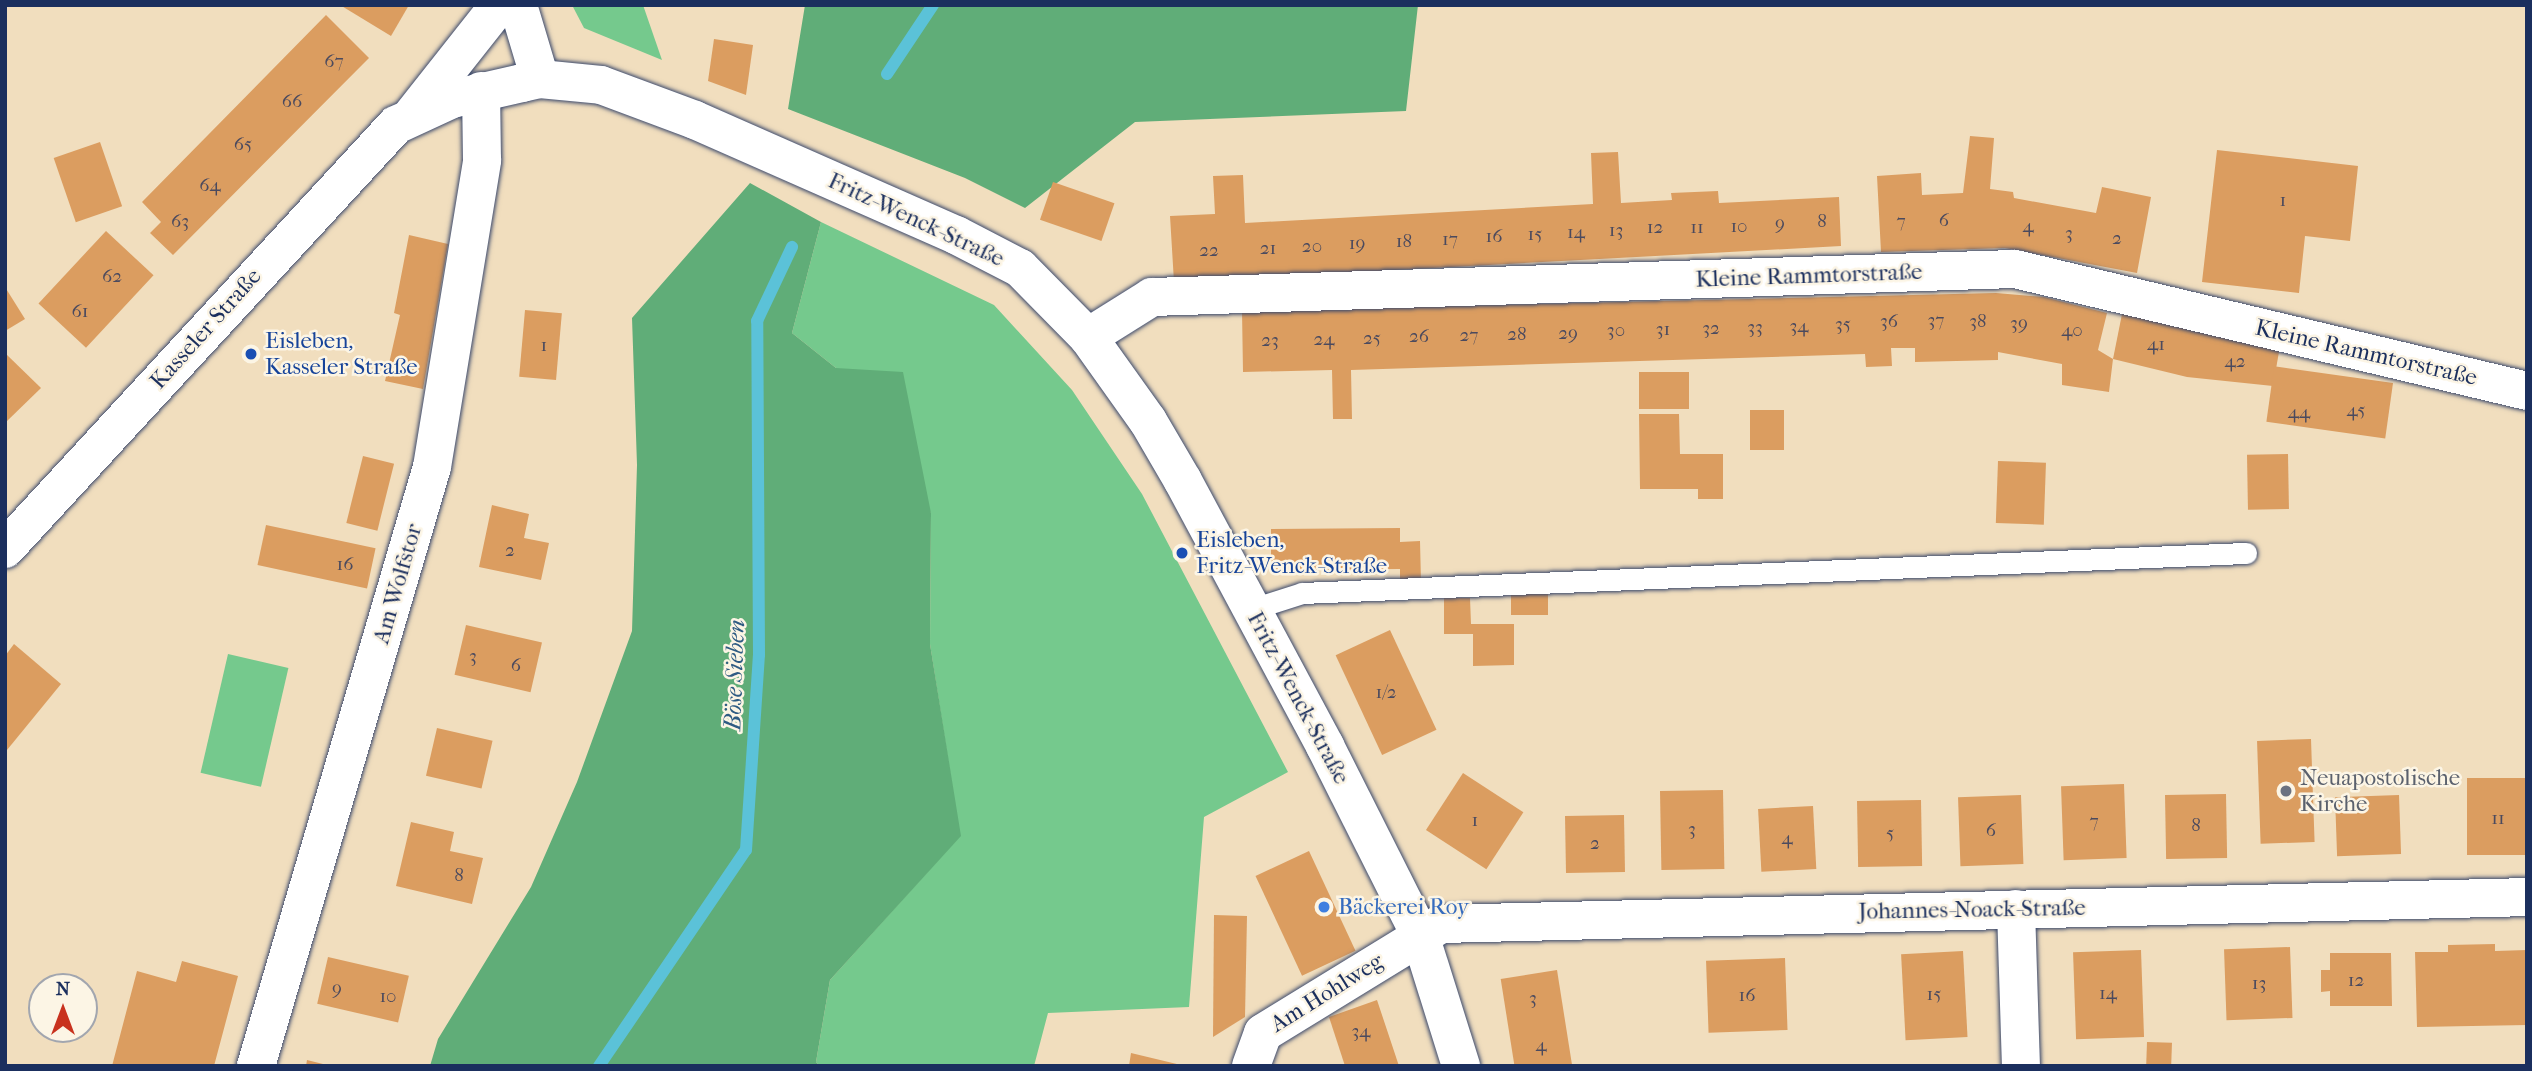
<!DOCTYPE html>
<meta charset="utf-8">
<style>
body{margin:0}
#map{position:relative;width:2532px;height:1071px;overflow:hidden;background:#f1debe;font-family:"IM FELL French Canon",serif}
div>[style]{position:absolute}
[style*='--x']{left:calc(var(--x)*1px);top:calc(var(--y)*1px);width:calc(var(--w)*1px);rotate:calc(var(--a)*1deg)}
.green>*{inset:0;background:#75c98d;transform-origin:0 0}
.forest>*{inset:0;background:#60ad78}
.stream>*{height:12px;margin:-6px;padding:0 6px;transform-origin:6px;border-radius:6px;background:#5bc2d8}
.building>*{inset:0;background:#db9d60;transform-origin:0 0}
.roads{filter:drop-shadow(0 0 2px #3b496c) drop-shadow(0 0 2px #3b496c)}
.lane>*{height:21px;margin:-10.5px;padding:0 10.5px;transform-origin:10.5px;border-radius:10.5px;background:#fff}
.street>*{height:38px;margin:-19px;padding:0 19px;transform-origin:19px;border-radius:19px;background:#fff}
.secondary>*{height:38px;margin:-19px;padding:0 19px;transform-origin:19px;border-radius:19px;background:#fff}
.dots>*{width:19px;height:19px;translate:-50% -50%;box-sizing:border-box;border:4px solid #fcf5e5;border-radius:50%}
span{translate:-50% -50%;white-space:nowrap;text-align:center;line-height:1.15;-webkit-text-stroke:5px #fcf5e5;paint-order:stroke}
.number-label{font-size:19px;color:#4b4a5e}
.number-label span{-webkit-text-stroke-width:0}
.street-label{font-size:23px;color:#1b2f5e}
.transit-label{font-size:23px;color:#164399}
.left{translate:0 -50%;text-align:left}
.worship-label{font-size:23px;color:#5b616d}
.shop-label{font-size:23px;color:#366cbe}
.water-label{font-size:24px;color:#2e5b83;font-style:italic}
.frame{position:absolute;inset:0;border:7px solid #1b2f5e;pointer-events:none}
.north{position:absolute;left:28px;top:973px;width:70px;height:70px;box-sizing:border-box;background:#fcf5e5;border:2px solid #a2a6af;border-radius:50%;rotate:0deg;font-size:19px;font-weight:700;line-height:28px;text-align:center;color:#1b2f5e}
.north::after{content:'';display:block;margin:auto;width:24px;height:32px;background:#c8321e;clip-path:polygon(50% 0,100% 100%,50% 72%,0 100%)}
</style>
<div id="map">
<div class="green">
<div style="clip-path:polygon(572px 5px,643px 5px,662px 60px,584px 28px)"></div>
<div style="clip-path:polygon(821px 222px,994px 305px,1072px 390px,1142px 494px,1288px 772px,1204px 817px,1189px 1007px,1048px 1013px,1034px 1066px,820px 1066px,816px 1062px,830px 980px,960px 836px,930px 644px,931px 513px,836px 368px,792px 333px)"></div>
<div style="left:228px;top:654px;width:62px;height:122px;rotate:13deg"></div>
</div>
<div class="forest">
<div style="clip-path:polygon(805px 5px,1418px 5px,1406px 111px,1135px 122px,1025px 208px,965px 178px,788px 109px)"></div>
<div style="clip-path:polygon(750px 183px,821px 222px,792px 333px,836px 368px,903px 372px,931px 513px,930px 644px,961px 836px,830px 980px,816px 1062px,820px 1066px,430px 1066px,438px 1039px,531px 887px,577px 782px,632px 631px,637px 465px,632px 318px)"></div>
</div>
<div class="stream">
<div style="--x:887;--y:74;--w:83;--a:-56.3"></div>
<div style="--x:599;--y:1066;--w:261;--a:-55.8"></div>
<div style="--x:746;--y:850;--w:195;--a:-86.2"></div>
<div style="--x:759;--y:655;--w:334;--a:-90.3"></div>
<div style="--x:757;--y:321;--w:82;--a:-64.7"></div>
</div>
<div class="building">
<div style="clip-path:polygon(340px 5px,409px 5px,391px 36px)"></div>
<div style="clip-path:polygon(326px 15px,369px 58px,173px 255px,150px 233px,161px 222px,142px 202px)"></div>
<div style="clip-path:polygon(714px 39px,753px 45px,746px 95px,708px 81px)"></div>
<div style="clip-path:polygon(1970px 136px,1994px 138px,1990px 189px,2013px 192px,2014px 198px,2096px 213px,2102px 187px,2151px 197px,2137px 273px,2005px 248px,1881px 252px,1877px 176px,1921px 173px,1922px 195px,1963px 193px)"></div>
<div style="left:100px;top:142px;width:68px;height:49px;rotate:71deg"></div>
<div style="clip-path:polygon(2217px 150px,2358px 166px,2350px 241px,2305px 236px,2299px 293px,2202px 282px)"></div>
<div style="clip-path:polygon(1618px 152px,1621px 203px,1672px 200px,1671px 193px,1718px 191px,1719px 203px,1839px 197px,1841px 246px,1174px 282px,1170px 216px,1215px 214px,1213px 176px,1243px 175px,1245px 223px,1593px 204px,1591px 153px)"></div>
<div style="left:1053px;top:182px;width:65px;height:40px;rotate:19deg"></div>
<div style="left:106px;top:231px;width:65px;height:99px;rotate:43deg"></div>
<div style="clip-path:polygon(409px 235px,448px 244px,423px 389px,385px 381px,400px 315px,394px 313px)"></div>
<div style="clip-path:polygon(5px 287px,25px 319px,5px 331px)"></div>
<div style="clip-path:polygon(1996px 293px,2044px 297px,2107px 313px,2098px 350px,2113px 359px,2109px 392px,2062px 385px,2062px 364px,1998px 352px,1998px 360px,1915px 362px,1915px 348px,1891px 348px,1892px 366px,1866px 367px,1865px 354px,1351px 370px,1352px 419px,1333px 419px,1332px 370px,1243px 372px,1242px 311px)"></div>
<div style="left:525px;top:310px;width:37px;height:67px;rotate:5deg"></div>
<div style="clip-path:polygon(2122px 314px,2280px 346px,2273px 386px,2187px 377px,2113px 359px)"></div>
<div style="clip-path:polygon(5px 353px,41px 388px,5px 423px)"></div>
<div style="left:1639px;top:372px;width:50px;height:37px"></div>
<div style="left:2393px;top:383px;width:56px;height:120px;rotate:98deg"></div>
<div style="left:1750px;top:410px;width:34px;height:40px"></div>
<div style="clip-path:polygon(1639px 414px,1679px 414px,1680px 454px,1723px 454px,1723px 499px,1698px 499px,1698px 489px,1640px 489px)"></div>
<div style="left:2288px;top:454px;width:55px;height:41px;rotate:89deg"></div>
<div style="left:363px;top:456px;width:32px;height:69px;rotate:14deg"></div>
<div style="left:1998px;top:461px;width:48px;height:62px;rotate:2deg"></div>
<div style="clip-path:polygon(492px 505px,529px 514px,524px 538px,549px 543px,541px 580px,479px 567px)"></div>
<div style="left:266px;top:525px;width:112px;height:41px;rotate:12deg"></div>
<div style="clip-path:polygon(1400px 528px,1400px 542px,1420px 541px,1421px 582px,1400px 582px,1400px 569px,1271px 570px,1271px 529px)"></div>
<div style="left:1511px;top:591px;width:37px;height:24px"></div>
<div style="clip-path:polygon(1444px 598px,1470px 598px,1471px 624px,1514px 624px,1514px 665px,1473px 666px,1473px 634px,1444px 634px)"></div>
<div style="left:466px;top:625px;width:78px;height:51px;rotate:13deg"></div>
<div style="left:1390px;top:630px;width:110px;height:60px;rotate:65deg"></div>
<div style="clip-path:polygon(14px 644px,61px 684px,7px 750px,5px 656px)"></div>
<div style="left:437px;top:728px;width:57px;height:49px;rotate:13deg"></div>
<div style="left:2311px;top:739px;width:103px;height:54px;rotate:88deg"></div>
<div style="left:1463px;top:773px;width:72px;height:68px;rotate:33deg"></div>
<div style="left:2527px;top:778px;width:77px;height:60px;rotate:90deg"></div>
<div style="left:2124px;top:784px;width:74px;height:63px;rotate:88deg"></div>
<div style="left:1723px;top:790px;width:79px;height:63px;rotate:89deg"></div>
<div style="left:2226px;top:794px;width:64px;height:61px;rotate:89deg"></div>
<div style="left:2021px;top:795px;width:69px;height:63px;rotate:88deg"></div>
<div style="left:2399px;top:795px;width:59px;height:64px;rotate:88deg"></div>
<div style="left:1921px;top:800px;width:66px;height:64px;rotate:89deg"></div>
<div style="left:1813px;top:806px;width:63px;height:55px;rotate:87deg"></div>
<div style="left:1624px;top:815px;width:57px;height:59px;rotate:89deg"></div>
<div style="clip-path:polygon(411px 822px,454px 832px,450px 851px,483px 858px,472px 904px,396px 886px)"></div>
<div style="left:1309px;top:851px;width:110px;height:59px;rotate:65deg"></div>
<div style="clip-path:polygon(1214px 915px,1247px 916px,1245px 1017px,1213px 1037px)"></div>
<div style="clip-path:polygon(2495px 944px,2495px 951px,2527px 950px,2527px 1025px,2417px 1027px,2415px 952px,2448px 952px,2448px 945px)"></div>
<div style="left:2290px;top:947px;width:71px;height:66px;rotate:88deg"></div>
<div style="left:2141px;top:950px;width:87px;height:68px;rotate:88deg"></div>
<div style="left:1963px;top:951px;width:86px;height:62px;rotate:87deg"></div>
<div style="clip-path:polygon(2330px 953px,2391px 953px,2392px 1006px,2330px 1006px,2330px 991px,2321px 992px,2321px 970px,2330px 970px)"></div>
<div style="left:328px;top:957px;width:83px;height:48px;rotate:13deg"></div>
<div style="left:1785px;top:958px;width:72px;height:79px;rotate:88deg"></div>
<div style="clip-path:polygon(182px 961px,238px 976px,214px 1066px,112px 1066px,137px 971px,176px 982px)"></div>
<div style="left:1557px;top:970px;width:97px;height:57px;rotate:81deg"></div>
<div style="clip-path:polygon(1377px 1000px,1399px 1066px,1345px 1066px,1329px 1017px)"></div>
<div style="left:2147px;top:1042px;width:25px;height:24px;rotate:2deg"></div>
<div style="clip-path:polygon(1131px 1053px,1181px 1065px,1181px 1066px,1129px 1066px)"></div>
<div style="clip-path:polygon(307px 1060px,327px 1065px,327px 1066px,306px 1066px)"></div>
</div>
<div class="roads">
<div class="lane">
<div style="--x:1252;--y:609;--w:52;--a:-17.7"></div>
<div style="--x:1302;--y:593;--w:945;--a:-2.43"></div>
</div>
<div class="street">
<div style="--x:1088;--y:337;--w:75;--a:-32"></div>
<div style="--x:1152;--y:297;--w:863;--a:-1.86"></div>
<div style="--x:2015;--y:269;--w:526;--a:13.4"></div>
<div style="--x:2016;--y:909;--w:157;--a:88.2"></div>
<div style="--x:256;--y:1066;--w:624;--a:-73.63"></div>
<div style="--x:432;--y:467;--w:311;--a:-80.7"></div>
<div style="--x:482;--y:160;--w:69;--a:-90.8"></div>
<div style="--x:1251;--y:1066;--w:35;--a:-70"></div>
<div style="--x:1263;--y:1033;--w:209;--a:-31.5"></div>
<div style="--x:1441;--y:924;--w:1086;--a:-1.42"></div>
</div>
<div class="secondary">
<div style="--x:518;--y:5;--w:77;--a:73.4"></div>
<div style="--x:413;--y:114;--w:139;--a:-51.7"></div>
<div style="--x:5;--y:549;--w:577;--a:-47.32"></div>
<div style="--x:396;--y:125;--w:62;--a:-24.9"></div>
<div style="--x:452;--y:99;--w:72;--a:-12.9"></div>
<div style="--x:522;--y:83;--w:18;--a:-13"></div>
<div style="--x:540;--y:79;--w:61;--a:5.6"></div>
<div style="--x:601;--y:85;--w:100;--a:20.4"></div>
<div style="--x:695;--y:120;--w:285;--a:23.8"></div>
<div style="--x:956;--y:235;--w:72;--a:27.3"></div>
<div style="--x:1020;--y:268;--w:97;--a:45.4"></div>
<div style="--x:1088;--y:337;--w:103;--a:54.5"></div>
<div style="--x:1148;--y:421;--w:69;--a:59.7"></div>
<div style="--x:1183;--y:481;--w:301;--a:61.8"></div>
<div style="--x:1325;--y:746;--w:212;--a:63.3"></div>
<div style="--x:1420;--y:935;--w:137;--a:72.6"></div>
</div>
</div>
<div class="dots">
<div style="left:251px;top:354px;background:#1a4fb4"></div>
<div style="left:1182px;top:553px;background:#1a4fb4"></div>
<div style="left:2286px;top:791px;background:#6b7280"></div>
<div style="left:1324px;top:907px;background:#3f7fe0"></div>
</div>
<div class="number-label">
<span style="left:334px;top:62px">67</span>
<span style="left:292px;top:102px">66</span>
<span style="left:243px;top:145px">65</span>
<span style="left:210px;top:186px">64</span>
<span style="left:2283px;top:201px">1</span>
<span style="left:1944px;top:221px">6</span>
<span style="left:180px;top:222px">63</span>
<span style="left:1822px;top:222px">8</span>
<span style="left:1901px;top:222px">7</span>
<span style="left:1780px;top:224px">9</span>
<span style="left:1739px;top:227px">10</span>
<span style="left:2028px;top:227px">4</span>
<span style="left:1655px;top:228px">12</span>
<span style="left:1697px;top:228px">11</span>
<span style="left:1616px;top:231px">13</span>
<span style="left:1576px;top:233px">14</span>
<span style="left:2069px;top:234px">3</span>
<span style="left:1535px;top:235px">15</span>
<span style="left:1494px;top:237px">16</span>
<span style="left:2117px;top:239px">2</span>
<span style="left:1450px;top:240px">17</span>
<span style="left:1404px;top:242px">18</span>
<span style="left:1357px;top:244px">19</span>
<span style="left:1312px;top:247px">20</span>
<span style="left:1268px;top:249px">21</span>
<span style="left:1209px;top:251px">22</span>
<span style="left:112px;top:277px">62</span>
<span style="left:80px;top:312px">61</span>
<span style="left:1936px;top:321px">37</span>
<span style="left:1889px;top:322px">36</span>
<span style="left:1978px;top:322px">38</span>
<span style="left:2019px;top:324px">39</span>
<span style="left:1843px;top:325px">35</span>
<span style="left:1799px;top:327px">34</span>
<span style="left:1755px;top:328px">33</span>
<span style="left:1711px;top:329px">32</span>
<span style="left:1663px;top:330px">31</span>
<span style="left:1616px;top:331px">30</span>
<span style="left:2072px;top:331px">40</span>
<span style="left:1568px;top:334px">29</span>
<span style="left:1517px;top:335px">28</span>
<span style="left:1469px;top:336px">27</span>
<span style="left:1419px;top:337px">26</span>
<span style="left:1372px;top:339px">25</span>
<span style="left:1324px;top:340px">24</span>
<span style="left:1270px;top:341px">23</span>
<span style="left:2156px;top:345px">41</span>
<span style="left:544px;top:346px">1</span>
<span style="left:2235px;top:362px">42</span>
<span style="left:2356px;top:411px">45</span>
<span style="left:2299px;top:413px">44</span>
<span style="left:510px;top:551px">2</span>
<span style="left:345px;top:565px">16</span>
<span style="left:473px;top:657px">3</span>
<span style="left:516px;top:666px">6</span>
<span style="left:1386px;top:693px">1/2</span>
<span style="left:2498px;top:819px">11</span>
<span style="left:1475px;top:821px">1</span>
<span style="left:2094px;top:822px">7</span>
<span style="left:2196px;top:826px">8</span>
<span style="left:1692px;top:830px">3</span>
<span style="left:1991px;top:831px">6</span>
<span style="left:1890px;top:834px">5</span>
<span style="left:1787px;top:839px">4</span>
<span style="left:1595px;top:844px">2</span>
<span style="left:459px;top:876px">8</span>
<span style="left:2356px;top:981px">12</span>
<span style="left:2259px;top:984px">13</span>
<span style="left:337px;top:989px">9</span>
<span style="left:2108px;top:994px">14</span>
<span style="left:1934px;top:995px">15</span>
<span style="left:1747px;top:996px">16</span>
<span style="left:388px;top:997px">10</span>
<span style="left:1533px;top:999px">3</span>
<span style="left:1361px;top:1032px">34</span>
<span style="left:1541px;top:1046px">4</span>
</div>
<div class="street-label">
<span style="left:916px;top:220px;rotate:25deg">Fritz-Wenck-Straße</span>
<span style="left:1809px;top:276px;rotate:-2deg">Kleine Rammtorstraße</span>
<span style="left:206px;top:329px;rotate:-48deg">Kasseler Straße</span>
<span style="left:2366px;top:353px;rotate:13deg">Kleine Rammtorstraße</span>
<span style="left:398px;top:584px;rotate:-74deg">Am Wolfstor</span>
<span style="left:1298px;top:698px;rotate:62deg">Fritz-Wenck-Straße</span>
<span style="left:1972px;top:910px;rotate:-1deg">Johannes-Noack-Straße</span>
<span style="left:1327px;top:993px;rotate:-32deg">Am Hohlweg</span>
</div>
<div class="transit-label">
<span class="left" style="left:265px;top:354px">Eisleben,<br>Kasseler Straße</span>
<span class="left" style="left:1196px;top:553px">Eisleben,<br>Fritz-Wenck-Straße</span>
</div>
<div class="worship-label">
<span class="left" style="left:2300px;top:791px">Neuapostolische<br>Kirche</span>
</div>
<div class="shop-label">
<span class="left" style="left:1338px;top:907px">Bäckerei Roy</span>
</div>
<div class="water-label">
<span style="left:735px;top:675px;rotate:-88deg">Böse Sieben</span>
</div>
<div class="frame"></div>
<div class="north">N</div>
</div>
